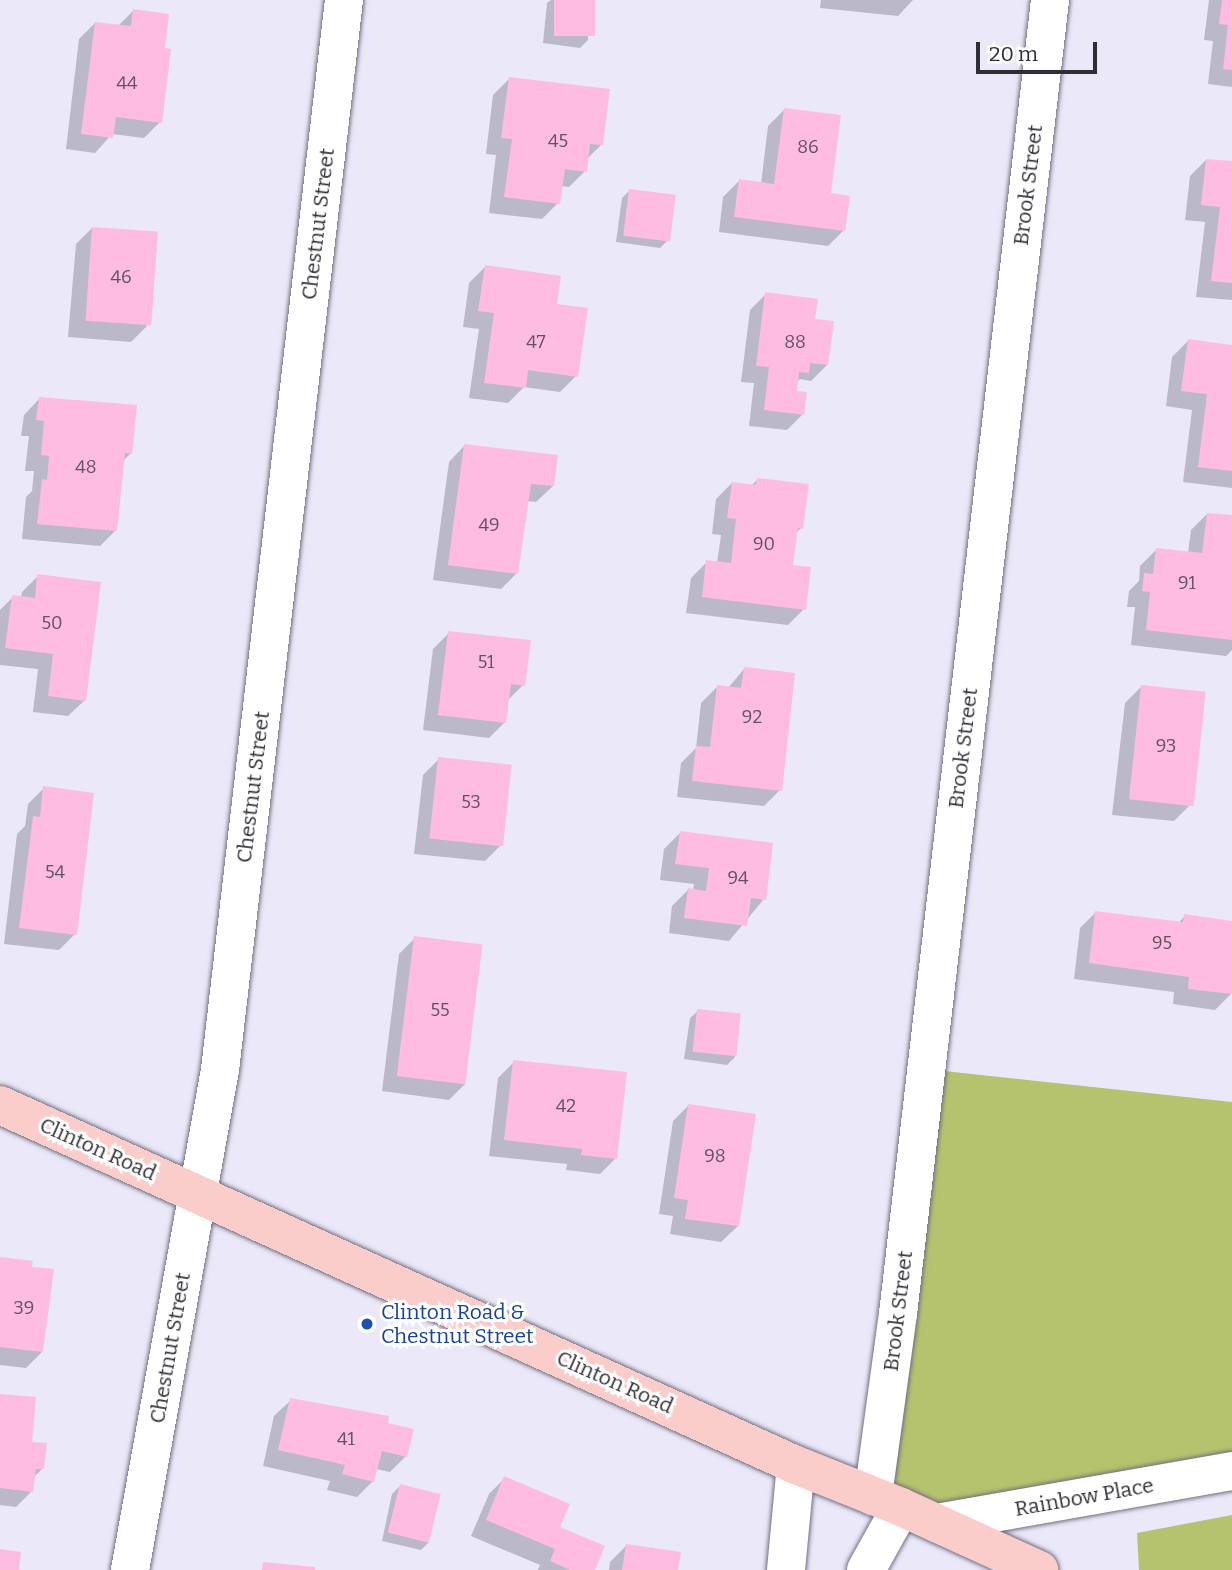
<!DOCTYPE html>
<style>
body{margin:0}
#map{position:relative;width:1232px;height:1570px;overflow:hidden;background:#eae8f9;font-family:Bitter,serif}
div>[style]{position:absolute}
[style*='--x']{left:calc(var(--x)*1px);top:calc(var(--y)*1px);width:calc(var(--w)*1px);rotate:calc(var(--a)*1deg)}
.green>*{inset:0;background:#b6c36e}
.shadow>*{inset:0;background:#0003}
.building>*{inset:0;background:#ffbce3;transform-origin:0 0}
.roads{filter:drop-shadow(0 0 2px #716f7f) drop-shadow(0 0 2px #716f7f)}
.minor>*{height:38px;margin:-19px;padding:0 19px;transform-origin:19px;border-radius:19px;background:#fff}
.primary>*{height:38px;margin:-19px;padding:0 19px;transform-origin:19px;border-radius:19px;background:#facdcb}
.dots>*{width:19px;height:19px;translate:-50% -50%;box-sizing:border-box;border:4px solid #fff;border-radius:50%}
span{translate:-50% -50%;white-space:nowrap;text-align:center;line-height:1.15;-webkit-text-stroke:6px #fff;paint-order:stroke}
.number-label{font-size:18px;color:#635260}
.number-label span{-webkit-text-stroke-width:0}
.street-label{font-size:21px;color:#2f2e35}
.transit-label{font-size:21px;color:#164399}
.left{translate:0 -50%;text-align:left}
.scale{position:absolute;left:976px;top:42px;width:121px;height:32px;box-sizing:border-box;border:4px solid #2f2e35;border-top:0;padding-left:9px;font-size:21px;line-height:24px;white-space:nowrap;color:#2f2e35;-webkit-text-stroke:5px #fff;paint-order:stroke}
</style>
<div id="map">
<div class="green">
<div style="clip-path:polygon(944px 1071px,1232px 1102px,1232px 1464px,938px 1512px,894px 1485px)"></div>
<div style="clip-path:polygon(1232px 1515px,1232px 1570px,1139px 1570px,1137px 1533px)"></div>
</div>
<div class="shadow">
<div style="clip-path:polygon(551px 0,589px 0,588px 40px,580px 48px,543px 43px,547px 3px)"></div>
<div style="clip-path:polygon(821px 0,913px 0,898px 16px,820px 8px)"></div>
<div style="clip-path:polygon(1209px 0,1232px 0,1232px 87px,1208px 84px,1213px 41px,1204px 40px)"></div>
<div style="clip-path:polygon(133px 11px,163px 50px,160px 122px,144px 138px,112px 134px,95px 153px,66px 149px,79px 39px,95px 23px,118px 26px)"></div>
<div style="clip-path:polygon(509px 79px,602px 144px,586px 160px,585px 171px,569px 187px,561px 186px,558px 203px,542px 219px,489px 213px,496px 155px,486px 154px,493px 95px)"></div>
<div style="clip-path:polygon(784px 110px,844px 230px,828px 246px,719px 232px,723px 197px,739px 181px,761px 184px,768px 126px)"></div>
<div style="clip-path:polygon(1206px 160px,1232px 163px,1232px 300px,1196px 297px,1205px 222px,1185px 220px,1190px 176px)"></div>
<div style="clip-path:polygon(629px 191px,668px 240px,660px 248px,616px 242px,622px 198px)"></div>
<div style="clip-path:polygon(92px 228px,147px 326px,131px 342px,68px 337px,76px 244px)"></div>
<div style="clip-path:polygon(485px 267px,555px 305px,576px 376px,560px 392px,524px 387px,508px 403px,469px 398px,479px 329px,463px 327px,469px 283px)"></div>
<div style="clip-path:polygon(766px 294px,827px 365px,811px 381px,800px 379px,796px 383px,795px 392px,803px 414px,787px 430px,749px 426px,754px 383px,741px 382px,750px 310px)"></div>
<div style="clip-path:polygon(1188px 341px,1232px 346px,1232px 488px,1183px 482px,1192px 410px,1166px 406px,1172px 357px)"></div>
<div style="clip-path:polygon(40px 398px,131px 453px,123px 461px,116px 530px,100px 546px,22px 539px,26px 497px,32px 491px,34px 471px,25px 471px,29px 436px,21px 436px,24px 415px)"></div>
<div style="clip-path:polygon(465px 445px,553px 486px,536px 502px,527px 501px,517px 573px,501px 589px,433px 580px,449px 462px)"></div>
<div style="clip-path:polygon(757px 480px,801px 528px,795px 534px,791px 566px,804px 609px,788px 625px,686px 613px,691px 578px,707px 562px,717px 563px,721px 535px,712px 534px,716px 499px,732px 483px,751px 486px)"></div>
<div style="clip-path:polygon(1207px 514px,1232px 517px,1232px 650px,1226px 656px,1131px 645px,1135px 607px,1127px 607px,1129px 591px,1139px 581px,1140px 566px,1156px 550px,1188px 553px,1191px 530px)"></div>
<div style="clip-path:polygon(38px 576px,85px 700px,68px 716px,33px 712px,38px 669px,0 665px,0 610px,13px 597px,21px 598px,22px 592px)"></div>
<div style="clip-path:polygon(449px 633px,523px 685px,507px 701px,505px 722px,489px 738px,423px 730px,433px 649px)"></div>
<div style="clip-path:polygon(744px 669px,780px 790px,764px 806px,677px 797px,681px 763px,696px 748px,701px 703px,717px 687px,728px 688px)"></div>
<div style="clip-path:polygon(1141px 687px,1190px 805px,1174px 821px,1112px 815px,1125px 703px)"></div>
<div style="clip-path:polygon(439px 759px,501px 845px,485px 861px,414px 854px,423px 775px)"></div>
<div style="clip-path:polygon(44px 788px,75px 934px,59px 950px,4px 944px,17px 834px,25px 826px,28px 804px)"></div>
<div style="clip-path:polygon(680px 833px,764px 899px,729px 941px,669px 933px,672px 906px,688px 890px,693px 891px,694px 884px,660px 880px,664px 849px)"></div>
<div style="clip-path:polygon(1096px 912px,1178px 923px,1185px 916px,1232px 923px,1231px 994px,1215px 1010px,1173px 1004px,1174px 992px,1074px 979px,1080px 928px)"></div>
<div style="clip-path:polygon(415px 938px,465px 1084px,449px 1100px,382px 1091px,399px 954px)"></div>
<div style="clip-path:polygon(698px 1011px,735px 1057px,727px 1065px,684px 1059px,690px 1018px)"></div>
<div style="clip-path:polygon(514px 1062px,616px 1158px,600px 1174px,566px 1170px,567px 1164px,489px 1156px,498px 1078px)"></div>
<div style="clip-path:polygon(689px 1105px,738px 1226px,721px 1242px,670px 1234px,673px 1216px,659px 1214px,673px 1121px)"></div>
<div style="clip-path:polygon(0 1259px,42px 1352px,26px 1368px,0 1365px)"></div>
<div style="clip-path:polygon(0 1395px,42px 1469px,33px 1478px,32px 1491px,16px 1507px,0 1505px)"></div>
<div style="clip-path:polygon(291px 1400px,386px 1424px,406px 1456px,390px 1472px,376px 1469px,373px 1481px,357px 1497px,327px 1490px,330px 1481px,263px 1466px,274px 1416px)"></div>
<div style="clip-path:polygon(505px 1478px,558px 1528px,593px 1570px,538px 1570px,540px 1565px,471px 1536px,489px 1494px)"></div>
<div style="clip-path:polygon(400px 1486px,429px 1542px,421px 1550px,382px 1541px,392px 1494px)"></div>
<div style="clip-path:polygon(626px 1546px,676px 1570px,609px 1570px,610px 1562px)"></div>
</div>
<div class="building">
<div style="left:554px;top:0;width:41px;height:36px"></div>
<div style="clip-path:polygon(1222px 0,1232px 0,1232px 70px,1223px 69px,1228px 25px,1219px 24px)"></div>
<div style="clip-path:polygon(133px 9px,169px 14px,165px 48px,171px 49px,162px 123px,116px 117px,113px 138px,81px 134px,95px 22px,131px 26px)"></div>
<div style="clip-path:polygon(509px 77px,610px 89px,603px 145px,590px 144px,587px 172px,565px 169px,560px 204px,504px 197px,512px 139px,501px 138px)"></div>
<div style="clip-path:polygon(784px 108px,841px 115px,831px 193px,850px 196px,845px 231px,734px 217px,739px 179px,774px 184px)"></div>
<div style="clip-path:polygon(1206px 159px,1232px 161px,1232px 283px,1211px 281px,1220px 207px,1201px 205px)"></div>
<div style="left:629px;top:189px;width:47px;height:47px;rotate:7deg"></div>
<div style="left:92px;top:227px;width:66px;height:94px;rotate:4deg"></div>
<div style="clip-path:polygon(485px 265px,561px 276px,557px 304px,588px 308px,578px 377px,528px 370px,526px 388px,484px 383px,494px 313px,478px 311px)"></div>
<div style="clip-path:polygon(765px 292px,818px 299px,815px 319px,834px 321px,828px 365px,810px 363px,809px 373px,799px 372px,797px 391px,807px 392px,804px 415px,764px 410px,769px 367px,756px 366px)"></div>
<div style="clip-path:polygon(1188px 339px,1232px 345px,1232px 471px,1198px 467px,1207px 394px,1181px 391px)"></div>
<div style="clip-path:polygon(39px 397px,137px 405px,132px 454px,125px 453px,117px 531px,37px 524px,42px 479px,47px 480px,49px 456px,41px 455px,44px 421px,36px 420px)"></div>
<div style="clip-path:polygon(464px 444px,558px 455px,554px 486px,531px 484px,518px 574px,448px 565px)"></div>
<div style="clip-path:polygon(757px 478px,809px 484px,803px 529px,798px 528px,793px 565px,811px 567px,806px 610px,702px 597px,706px 560px,731px 563px,736px 519px,727px 518px,732px 482px,756px 485px)"></div>
<div style="clip-path:polygon(1207px 513px,1232px 515px,1232px 640px,1146px 630px,1150px 592px,1142px 591px,1144px 573px,1153px 574px,1156px 548px,1202px 553px)"></div>
<div style="clip-path:polygon(37px 574px,101px 582px,86px 701px,48px 696px,53px 654px,5px 648px,12px 595px,35px 598px)"></div>
<div style="clip-path:polygon(448px 631px,531px 640px,525px 686px,511px 684px,506px 723px,438px 715px)"></div>
<div style="clip-path:polygon(744px 667px,795px 673px,782px 791px,692px 781px,696px 746px,710px 747px,717px 685px,741px 688px)"></div>
<div style="left:1141px;top:685px;width:65px;height:115px;rotate:6deg"></div>
<div style="left:438px;top:757px;width:74px;height:82px;rotate:6deg"></div>
<div style="clip-path:polygon(43px 786px,94px 793px,77px 935px,19px 928px,33px 816px,40px 817px)"></div>
<div style="clip-path:polygon(680px 831px,773px 843px,766px 900px,751px 898px,747px 926px,684px 918px,688px 888px,706px 891px,709px 868px,675px 864px)"></div>
<div style="clip-path:polygon(1095px 911px,1183px 922px,1184px 914px,1232px 921px,1232px 994px,1188px 989px,1189px 977px,1089px 963px)"></div>
<div style="left:414px;top:936px;width:69px;height:141px;rotate:7deg"></div>
<div style="left:697px;top:1009px;width:44px;height:43px;rotate:6deg"></div>
<div style="clip-path:polygon(513px 1060px,627px 1072px,617px 1159px,581px 1155px,582px 1149px,504px 1140px)"></div>
<div style="clip-path:polygon(688px 1104px,756px 1114px,739px 1226px,685px 1219px,688px 1200px,674px 1198px)"></div>
<div style="clip-path:polygon(0 1257px,33px 1261px,32px 1267px,54px 1269px,43px 1352px,0 1347px)"></div>
<div style="clip-path:polygon(0 1394px,36px 1397px,32px 1442px,47px 1443px,44px 1469px,36px 1469px,33px 1492px,0 1488px)"></div>
<div style="clip-path:polygon(290px 1398px,389px 1416px,388px 1423px,414px 1429px,407px 1457px,382px 1451px,374px 1482px,342px 1474px,345px 1465px,278px 1450px)"></div>
<div style="clip-path:polygon(504px 1476px,570px 1504px,560px 1527px,605px 1546px,595px 1570px,570px 1570px,550px 1561px,555px 1549px,486px 1520px)"></div>
<div style="left:400px;top:1484px;width:42px;height:50px;rotate:14deg"></div>
<div style="clip-path:polygon(626px 1544px,681px 1552px,678px 1570px,622px 1570px)"></div>
<div style="clip-path:polygon(0 1549px,21px 1552px,19px 1570px,0 1570px)"></div>
<div style="clip-path:polygon(263px 1562px,315px 1567px,315px 1570px,262px 1570px)"></div>
</div>
<div class="roads">
<div class="minor">
<div style="--x:873;--y:1496;--w:184;--a:-82.2"></div>
<div style="--x:898;--y:1314;--w:1323;--a:-83.4"></div>
<div style="--x:937;--y:1523;--w:300;--a:-10"></div>
<div style="--x:130;--y:1570;--w:508;--a:-79.8"></div>
<div style="--x:220;--y:1070;--w:1077;--a:-83.39"></div>
<div style="--x:786;--y:1570;--w:105;--a:-84.6"></div>
<div style="--x:866;--y:1570;--w:72;--a:-60.9"></div>
</div>
<div class="primary">
<div style="--x:0;--y:1105;--w:874;--a:24.34"></div>
<div style="--x:796;--y:1465;--w:113;--a:21.8"></div>
<div style="--x:901;--y:1507;--w:152;--a:24.5"></div>
</div>
</div>
<div class="dots">
<div style="left:367px;top:1324px;background:#1a4fb4"></div>
</div>
<div class="number-label">
<span style="left:127px;top:83px">44</span>
<span style="left:558px;top:141px">45</span>
<span style="left:808px;top:147px">86</span>
<span style="left:121px;top:277px">46</span>
<span style="left:536px;top:342px">47</span>
<span style="left:795px;top:342px">88</span>
<span style="left:86px;top:467px">48</span>
<span style="left:489px;top:525px">49</span>
<span style="left:764px;top:544px">90</span>
<span style="left:1187px;top:583px">91</span>
<span style="left:52px;top:623px">50</span>
<span style="left:486px;top:662px">51</span>
<span style="left:752px;top:717px">92</span>
<span style="left:1166px;top:746px">93</span>
<span style="left:471px;top:802px">53</span>
<span style="left:55px;top:872px">54</span>
<span style="left:738px;top:878px">94</span>
<span style="left:1162px;top:943px">95</span>
<span style="left:440px;top:1010px">55</span>
<span style="left:566px;top:1106px">42</span>
<span style="left:715px;top:1156px">98</span>
<span style="left:24px;top:1308px">39</span>
<span style="left:346px;top:1439px">41</span>
</div>
<div class="street-label">
<span style="left:1028px;top:185px;rotate:-83deg">Brook Street</span>
<span style="left:318px;top:224px;rotate:-83deg">Chestnut Street</span>
<span style="left:963px;top:748px;rotate:-83deg">Brook Street</span>
<span style="left:253px;top:787px;rotate:-83deg">Chestnut Street</span>
<span style="left:98px;top:1149px;rotate:24deg">Clinton Road</span>
<span style="left:898px;top:1311px;rotate:-83deg">Brook Street</span>
<span style="left:170px;top:1348px;rotate:-80deg">Chestnut Street</span>
<span style="left:615px;top:1382px;rotate:24deg">Clinton Road</span>
<span style="left:1084px;top:1497px;rotate:-10deg">Rainbow Place</span>
</div>
<div class="transit-label">
<span class="left" style="left:381px;top:1324px">Clinton Road &amp;<br>Chestnut Street</span>
</div>
<div class="scale">20 m</div>
</div>
